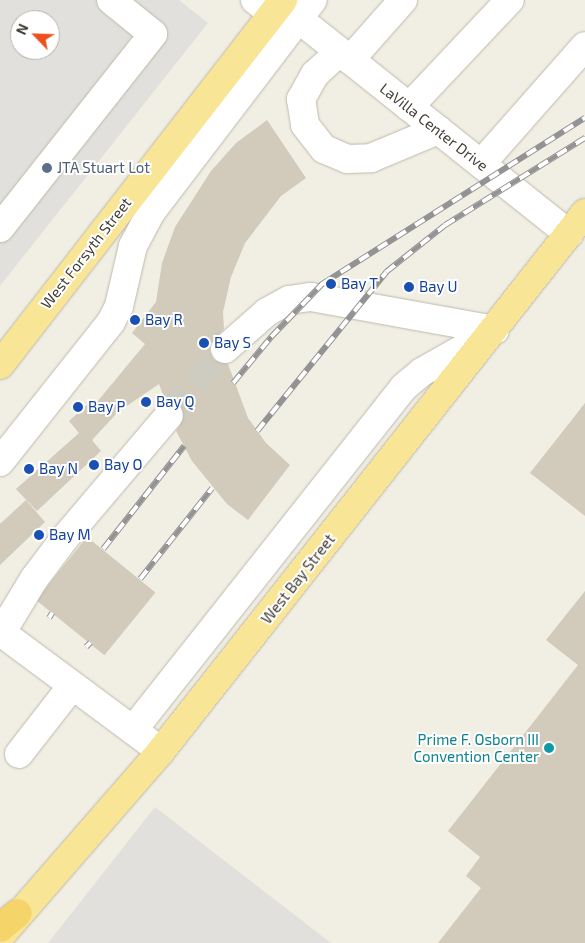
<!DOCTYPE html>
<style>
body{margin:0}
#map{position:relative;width:585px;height:943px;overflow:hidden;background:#f1eee4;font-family:"Exo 2",sans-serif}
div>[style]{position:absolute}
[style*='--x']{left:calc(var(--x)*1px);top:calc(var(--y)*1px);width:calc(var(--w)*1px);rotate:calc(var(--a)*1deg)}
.parking>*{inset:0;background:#e1e0dc}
.building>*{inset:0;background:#d2caba;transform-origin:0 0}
.minor-tunnel>*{height:28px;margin-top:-14px;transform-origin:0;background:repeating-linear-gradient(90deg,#cecbc1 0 28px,transparent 0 42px)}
.roads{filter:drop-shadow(0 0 1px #beb9aa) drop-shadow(0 0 1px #beb9aa)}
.minor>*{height:28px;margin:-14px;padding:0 14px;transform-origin:14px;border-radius:14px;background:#fff}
.major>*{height:28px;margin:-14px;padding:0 14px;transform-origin:14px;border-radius:14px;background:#f8e595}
.highway>*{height:28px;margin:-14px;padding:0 14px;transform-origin:14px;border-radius:14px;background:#f5d46a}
.rail>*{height:5.5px;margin-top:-2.75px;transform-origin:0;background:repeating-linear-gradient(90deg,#fff 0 11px,#939393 0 22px);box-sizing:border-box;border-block:1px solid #939393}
.dots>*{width:14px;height:14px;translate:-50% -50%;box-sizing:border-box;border:2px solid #fff;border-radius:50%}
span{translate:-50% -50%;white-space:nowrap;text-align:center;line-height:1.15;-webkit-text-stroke:4px #fff;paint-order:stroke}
.street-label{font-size:15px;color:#423e34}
.service-label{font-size:15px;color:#4e5e75}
.left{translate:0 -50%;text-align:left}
.transit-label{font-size:15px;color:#164399}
.culture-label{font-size:15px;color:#0d838f}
.right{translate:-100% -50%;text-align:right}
.north{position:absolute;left:10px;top:10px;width:50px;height:50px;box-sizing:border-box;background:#fff;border:1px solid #b3b2ae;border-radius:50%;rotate:294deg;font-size:14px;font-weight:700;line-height:20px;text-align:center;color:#423e34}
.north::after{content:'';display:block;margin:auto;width:18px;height:22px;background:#ed501e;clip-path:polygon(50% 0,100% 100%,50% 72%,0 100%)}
</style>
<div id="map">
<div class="parking">
<div style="clip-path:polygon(evenodd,0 0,179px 0,208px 23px,0 286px,0 0,20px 20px,50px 20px,50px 50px,20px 50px,20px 20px)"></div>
<div style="clip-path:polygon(155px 807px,331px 943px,48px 943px)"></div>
</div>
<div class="building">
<div style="clip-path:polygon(267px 120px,306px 178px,281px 196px,245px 243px,231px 277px,223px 312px,224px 329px,210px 344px,210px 352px,214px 360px,228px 364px,248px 418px,266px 443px,290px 465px,248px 520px,227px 504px,192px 461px,176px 431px,184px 418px,183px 409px,179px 403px,165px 400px,159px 384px,118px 412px,92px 440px,101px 451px,37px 511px,16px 489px,79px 433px,69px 421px,88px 404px,92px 408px,145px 344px,132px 333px,156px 302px,162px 263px,175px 227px,211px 171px,236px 143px)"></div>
<div style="clip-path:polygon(585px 403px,585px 516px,530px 473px)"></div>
<div style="clip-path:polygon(26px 500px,45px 522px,0 565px,0 524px)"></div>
<div style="left:87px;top:537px;width:88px;height:81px;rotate:39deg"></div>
<div style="clip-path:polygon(585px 591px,585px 943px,438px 943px,481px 888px,466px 876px,480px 857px,448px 831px,578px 665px,546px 640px)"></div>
</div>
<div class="minor-tunnel">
<div style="--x:169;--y:415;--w:87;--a:-49.7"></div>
</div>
<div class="roads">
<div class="minor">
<div style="--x:255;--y:0;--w:21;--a:37"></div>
<div style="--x:300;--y:20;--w:344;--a:38.5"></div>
<div style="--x:339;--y:52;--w:33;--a:137"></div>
<div style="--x:315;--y:74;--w:29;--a:119"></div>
<div style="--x:301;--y:99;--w:26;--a:81"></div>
<div style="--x:305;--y:125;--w:31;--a:52"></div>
<div style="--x:324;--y:149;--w:25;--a:23"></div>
<div style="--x:347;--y:159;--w:24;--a:-2"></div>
<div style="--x:371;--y:158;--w:73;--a:-22.7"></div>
<div style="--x:350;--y:60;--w:80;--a:-48.5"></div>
<div style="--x:409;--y:107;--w:147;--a:-46.7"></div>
<div style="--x:481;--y:164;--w:157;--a:-48.6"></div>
<div style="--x:0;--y:228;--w:247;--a:-51.7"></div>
<div style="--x:153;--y:34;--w:54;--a:-141"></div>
<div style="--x:225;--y:349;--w:56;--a:-41.4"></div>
<div style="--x:267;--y:312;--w:25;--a:-29"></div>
<div style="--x:289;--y:300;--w:22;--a:-8"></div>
<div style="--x:311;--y:297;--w:187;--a:10.2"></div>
<div style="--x:0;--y:462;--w:179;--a:-51.6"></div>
<div style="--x:111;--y:322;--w:18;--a:-63"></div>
<div style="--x:119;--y:306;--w:62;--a:-76.9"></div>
<div style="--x:133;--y:246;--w:40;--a:-62"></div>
<div style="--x:152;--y:211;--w:265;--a:-52.7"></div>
<div style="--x:2;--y:633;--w:198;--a:36.6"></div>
<div style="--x:0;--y:635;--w:66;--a:-58.7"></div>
<div style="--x:34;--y:579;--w:50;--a:-53.1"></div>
<div style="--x:64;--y:539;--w:162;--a:-49.7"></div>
<div style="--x:133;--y:730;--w:437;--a:-51.7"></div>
<div style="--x:404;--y:387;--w:23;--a:-40"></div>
<div style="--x:422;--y:372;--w:81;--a:-29.7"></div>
<div style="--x:19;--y:754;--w:86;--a:-52.1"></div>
</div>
<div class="major">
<div style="--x:0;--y:365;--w:462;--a:-52.2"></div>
<div style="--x:3;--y:933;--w:241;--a:-49"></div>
<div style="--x:161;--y:751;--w:685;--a:-51.76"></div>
</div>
<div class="highway">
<div style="--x:0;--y:928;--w:23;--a:-40"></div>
</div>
</div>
<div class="rail">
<div style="--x:233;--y:383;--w:60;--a:-50.4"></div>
<div style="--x:271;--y:337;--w:74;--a:-46.1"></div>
<div style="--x:322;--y:284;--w:311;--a:-32.3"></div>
<div style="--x:257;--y:431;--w:205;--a:-50.9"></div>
<div style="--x:386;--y:272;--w:75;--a:-38.5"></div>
<div style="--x:445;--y:225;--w:165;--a:-31.9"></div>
<div style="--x:103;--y:549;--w:131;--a:-51.8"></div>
<div style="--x:140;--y:579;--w:116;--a:-51.6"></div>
<div style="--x:49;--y:618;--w:6;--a:-59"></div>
<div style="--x:86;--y:647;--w:6;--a:-45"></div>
</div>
<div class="dots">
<div style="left:47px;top:168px;background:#5c6f8a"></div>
<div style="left:331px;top:284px;background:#1a4fb4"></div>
<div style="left:409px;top:287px;background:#1a4fb4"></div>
<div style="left:135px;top:320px;background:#1a4fb4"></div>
<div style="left:204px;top:343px;background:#1a4fb4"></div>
<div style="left:146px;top:402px;background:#1a4fb4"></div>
<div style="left:78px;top:407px;background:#1a4fb4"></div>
<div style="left:94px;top:465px;background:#1a4fb4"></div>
<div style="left:29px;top:469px;background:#1a4fb4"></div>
<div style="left:39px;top:535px;background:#1a4fb4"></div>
<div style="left:549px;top:748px;background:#0f9aa8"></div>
</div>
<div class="street-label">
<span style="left:434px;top:127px;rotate:38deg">LaVilla Center Drive</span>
<span style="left:86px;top:253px;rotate:-52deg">West Forsyth Street</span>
<span style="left:298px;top:579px;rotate:-52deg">West Bay Street</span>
</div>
<div class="service-label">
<span class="left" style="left:57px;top:168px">JTA Stuart Lot</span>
</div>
<div class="transit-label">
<span class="left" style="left:341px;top:284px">Bay T</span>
<span class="left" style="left:419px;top:287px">Bay U</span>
<span class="left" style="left:145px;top:320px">Bay R</span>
<span class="left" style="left:214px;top:343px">Bay S</span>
<span class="left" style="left:156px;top:402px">Bay Q</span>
<span class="left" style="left:88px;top:407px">Bay P</span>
<span class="left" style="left:104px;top:465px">Bay O</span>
<span class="left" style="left:39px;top:469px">Bay N</span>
<span class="left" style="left:49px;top:535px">Bay M</span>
</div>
<div class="culture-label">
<span class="right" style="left:539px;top:748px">Prime F. Osborn III<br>Convention Center</span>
</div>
<div class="north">N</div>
</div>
